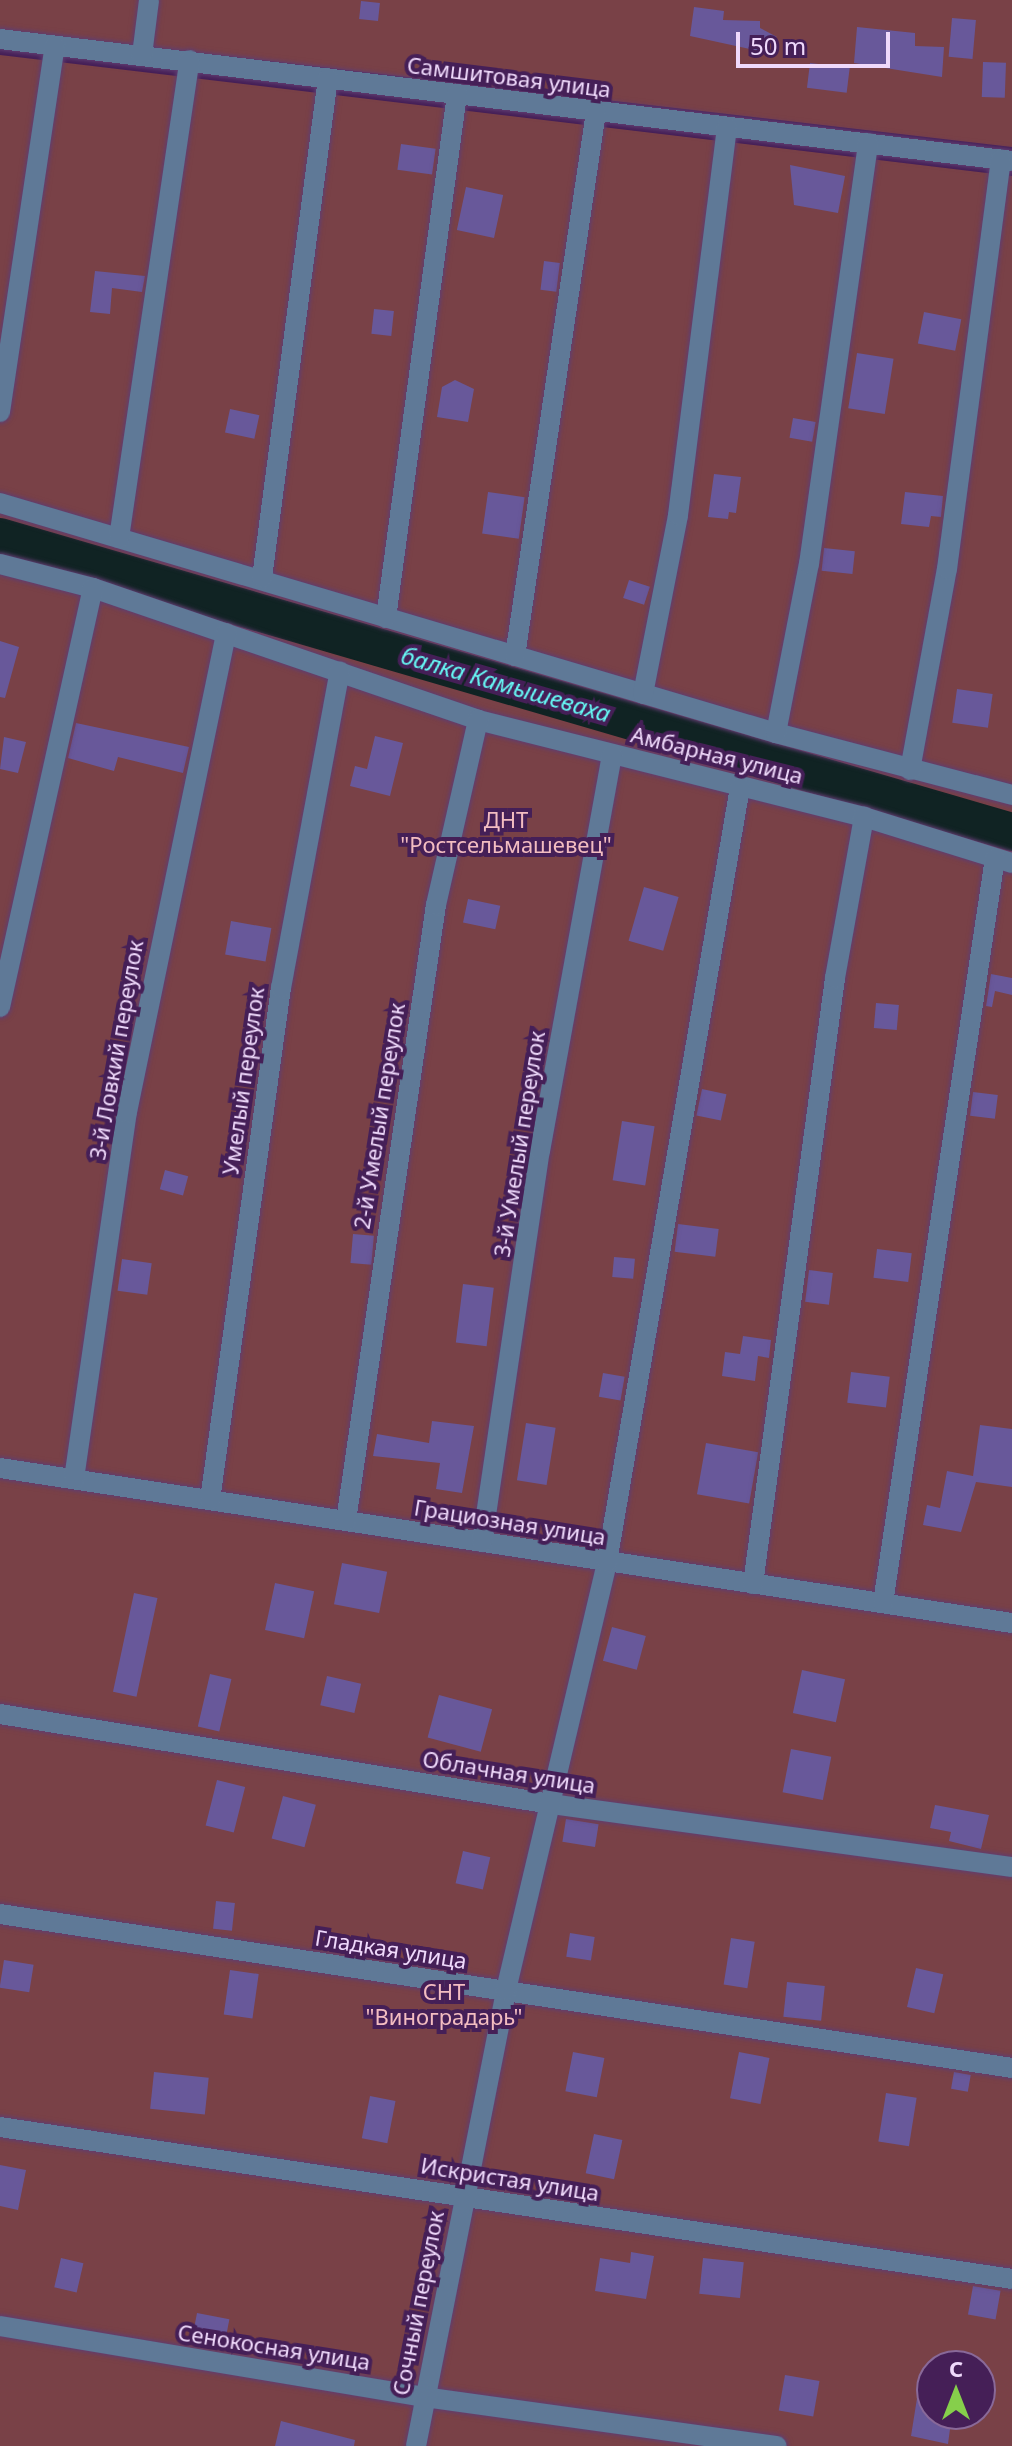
<!DOCTYPE html>
<meta charset="utf-8">
<style>
body{margin:0}
#map{position:relative;width:1012px;height:2446px;overflow:hidden;background:#451f57;font-family:"Noto Sans",sans-serif}
div>[style]{position:absolute}
[style*='--x']{left:calc(var(--x)*1px);top:calc(var(--y)*1px);width:calc(var(--w)*1px);rotate:calc(var(--a)*1deg)}
.green>*{inset:0;background:#794147}
.river>*{height:38px;margin:-19px;padding:0 19px;transform-origin:19px;border-radius:19px;background:#102323}
.building>*{inset:0;background:#68589a;transform-origin:0 0}
.roads{filter:drop-shadow(0 0 2px #603d71) drop-shadow(0 0 2px #603d71)}
.minor>*{height:20px;margin:-10px;padding:0 10px;transform-origin:10px;border-radius:10px;background:#5f7997}
span{translate:-50% -50%;white-space:nowrap;text-align:center;line-height:1.15;-webkit-text-stroke:8px #451f57;paint-order:stroke}
.street-label{font-size:22px;color:#efd9fb}
.park-label{font-size:22px;color:#f3bdc1}
.water-label{font-size:24px;color:#66f7f4;font-style:italic}
.north{position:absolute;left:916px;top:2350px;width:80px;height:80px;box-sizing:border-box;background:#451f57;border:2px solid #896999;border-radius:50%;rotate:0deg;font-size:22px;font-weight:700;line-height:32px;text-align:center;color:#efd9fb}
.north::after{content:'';display:block;margin:auto;width:28px;height:36px;background:#86cf4b;clip-path:polygon(50% 0,100% 100%,50% 72%,0 100%)}
.scale{position:absolute;left:736px;top:32px;width:154px;height:36px;box-sizing:border-box;border:4px solid #efd9fb;border-top:0;padding-left:10px;font-size:24px;line-height:28px;white-space:nowrap;color:#efd9fb;-webkit-text-stroke:6px #451f57;paint-order:stroke}
</style>
<div id="map">
<div class="green">
<div style="clip-path:polygon(0 0,1012px 0,1012px 147px,0 30px)"></div>
<div style="clip-path:polygon(evenodd,0 55px,1012px 176px,1012px 2446px,0 2446px,0 55px,932px 2366px,980px 2366px,980px 2414px,932px 2414px,932px 2366px)"></div>
</div>
<div class="river">
<div style="--x:0;--y:537;--w:1054;--a:16.25"></div>
</div>
<div class="building">
<div style="left:361px;top:1px;width:19px;height:18px;rotate:6deg"></div>
<div style="clip-path:polygon(694px 7px,724px 11px,723px 20px,760px 21px,760px 28px,777px 37px,760px 44px,759px 51px,690px 36px)"></div>
<div style="left:952px;top:18px;width:24px;height:39px;rotate:5deg"></div>
<div style="clip-path:polygon(857px 27px,915px 33px,915px 46px,944px 47px,942px 77px,854px 63px)"></div>
<div style="left:983px;top:62px;width:23px;height:35px;rotate:2deg"></div>
<div style="left:810px;top:63px;width:40px;height:25px;rotate:7deg"></div>
<div style="left:401px;top:144px;width:35px;height:26px;rotate:8deg"></div>
<div style="clip-path:polygon(790px 165px,845px 176px,838px 213px,794px 205px)"></div>
<div style="left:466px;top:187px;width:38px;height:44px;rotate:12deg"></div>
<div style="left:544px;top:261px;width:16px;height:29px;rotate:7deg"></div>
<div style="clip-path:polygon(95px 271px,145px 276px,142px 292px,112px 288px,110px 314px,90px 312px)"></div>
<div style="left:374px;top:309px;width:20px;height:25px;rotate:6deg"></div>
<div style="left:924px;top:312px;width:38px;height:32px;rotate:11deg"></div>
<div style="left:857px;top:353px;width:37px;height:56px;rotate:9deg"></div>
<div style="clip-path:polygon(455px 380px,474px 389px,468px 422px,437px 417px,442px 387px)"></div>
<div style="left:230px;top:409px;width:30px;height:24px;rotate:12deg"></div>
<div style="left:793px;top:418px;width:23px;height:20px;rotate:10deg"></div>
<div style="clip-path:polygon(714px 474px,741px 477px,736px 513px,729px 512px,728px 519px,708px 517px)"></div>
<div style="left:488px;top:492px;width:37px;height:42px;rotate:8deg"></div>
<div style="clip-path:polygon(905px 492px,943px 496px,941px 517px,931px 516px,929px 527px,901px 524px)"></div>
<div style="left:824px;top:548px;width:31px;height:23px;rotate:6deg"></div>
<div style="left:629px;top:580px;width:22px;height:19px;rotate:18deg"></div>
<div style="clip-path:polygon(0 641px,19px 647px,5px 698px,0 697px)"></div>
<div style="left:957px;top:689px;width:36px;height:34px;rotate:8deg"></div>
<div style="clip-path:polygon(76px 723px,189px 747px,183px 773px,118px 757px,114px 771px,68px 758px)"></div>
<div style="clip-path:polygon(375px 736px,403px 743px,390px 796px,350px 786px,355px 766px,367px 769px)"></div>
<div style="clip-path:polygon(4px 737px,26px 742px,18px 773px,0 769px)"></div>
<div style="left:644px;top:887px;width:36px;height:56px;rotate:16deg"></div>
<div style="left:468px;top:899px;width:33px;height:24px;rotate:12deg"></div>
<div style="left:231px;top:921px;width:41px;height:34px;rotate:10deg"></div>
<div style="clip-path:polygon(991px 974px,1012px 978px,1012px 995px,995px 991px,992px 1007px,986px 1006px)"></div>
<div style="left:876px;top:1003px;width:23px;height:25px;rotate:5deg"></div>
<div style="left:702px;top:1089px;width:25px;height:27px;rotate:12deg"></div>
<div style="left:973px;top:1092px;width:25px;height:24px;rotate:7deg"></div>
<div style="left:622px;top:1121px;width:33px;height:60px;rotate:9deg"></div>
<div style="left:165px;top:1170px;width:24px;height:20px;rotate:15deg"></div>
<div style="left:678px;top:1224px;width:41px;height:28px;rotate:7deg"></div>
<div style="left:353px;top:1234px;width:21px;height:29px;rotate:5deg"></div>
<div style="left:877px;top:1249px;width:35px;height:29px;rotate:7deg"></div>
<div style="left:614px;top:1257px;width:21px;height:20px;rotate:5deg"></div>
<div style="left:122px;top:1259px;width:30px;height:32px;rotate:8deg"></div>
<div style="left:809px;top:1270px;width:24px;height:32px;rotate:7deg"></div>
<div style="left:463px;top:1284px;width:31px;height:59px;rotate:7deg"></div>
<div style="clip-path:polygon(743px 1336px,771px 1340px,769px 1358px,758px 1356px,755px 1381px,722px 1376px,725px 1352px,740px 1354px)"></div>
<div style="left:851px;top:1372px;width:39px;height:31px;rotate:7deg"></div>
<div style="left:603px;top:1373px;width:22px;height:24px;rotate:10deg"></div>
<div style="clip-path:polygon(432px 1421px,474px 1426px,462px 1493px,436px 1489px,440px 1463px,373px 1456px,377px 1434px,429px 1443px)"></div>
<div style="left:526px;top:1423px;width:30px;height:58px;rotate:9deg"></div>
<div style="clip-path:polygon(980px 1425px,1012px 1429px,1012px 1487px,976px 1482px,961px 1532px,923px 1525px,927px 1505px,940px 1508px,947px 1471px,973px 1476px)"></div>
<div style="left:706px;top:1443px;width:53px;height:52px;rotate:10deg"></div>
<div style="left:342px;top:1563px;width:46px;height:42px;rotate:11deg"></div>
<div style="left:275px;top:1583px;width:40px;height:48px;rotate:12deg"></div>
<div style="left:134px;top:1593px;width:24px;height:101px;rotate:12deg"></div>
<div style="left:612px;top:1627px;width:35px;height:35px;rotate:15deg"></div>
<div style="left:802px;top:1670px;width:44px;height:44px;rotate:12deg"></div>
<div style="left:210px;top:1674px;width:22px;height:54px;rotate:13deg"></div>
<div style="left:327px;top:1676px;width:35px;height:30px;rotate:13deg"></div>
<div style="left:439px;top:1695px;width:55px;height:44px;rotate:15deg"></div>
<div style="left:791px;top:1749px;width:41px;height:44px;rotate:11deg"></div>
<div style="left:217px;top:1780px;width:29px;height:47px;rotate:14deg"></div>
<div style="left:283px;top:1796px;width:34px;height:44px;rotate:15deg"></div>
<div style="clip-path:polygon(935px 1805px,989px 1815px,981px 1849px,949px 1841px,951px 1832px,930px 1828px)"></div>
<div style="left:566px;top:1819px;width:33px;height:23px;rotate:9deg"></div>
<div style="left:463px;top:1851px;width:28px;height:33px;rotate:13deg"></div>
<div style="left:216px;top:1901px;width:19px;height:28px;rotate:6deg"></div>
<div style="left:570px;top:1933px;width:25px;height:24px;rotate:9deg"></div>
<div style="left:731px;top:1938px;width:24px;height:47px;rotate:9deg"></div>
<div style="left:4px;top:1960px;width:30px;height:28px;rotate:9deg"></div>
<div style="left:916px;top:1968px;width:28px;height:40px;rotate:13deg"></div>
<div style="left:230px;top:1970px;width:29px;height:45px;rotate:8deg"></div>
<div style="left:787px;top:1982px;width:38px;height:35px;rotate:6deg"></div>
<div style="left:573px;top:2052px;width:32px;height:40px;rotate:11deg"></div>
<div style="left:739px;top:2052px;width:31px;height:47px;rotate:11deg"></div>
<div style="left:154px;top:2072px;width:55px;height:37px;rotate:6deg"></div>
<div style="left:954px;top:2072px;width:17px;height:17px;rotate:10deg"></div>
<div style="left:886px;top:2093px;width:31px;height:49px;rotate:9deg"></div>
<div style="left:370px;top:2096px;width:26px;height:43px;rotate:11deg"></div>
<div style="left:594px;top:2134px;width:29px;height:40px;rotate:12deg"></div>
<div style="clip-path:polygon(0 2165px,26px 2170px,18px 2210px,0 2206px)"></div>
<div style="clip-path:polygon(631px 2252px,654px 2256px,646px 2299px,595px 2291px,600px 2258px,630px 2263px)"></div>
<div style="left:61px;top:2258px;width:23px;height:30px;rotate:13deg"></div>
<div style="left:703px;top:2258px;width:41px;height:36px;rotate:6deg"></div>
<div style="left:973px;top:2286px;width:28px;height:29px;rotate:10deg"></div>
<div style="left:197px;top:2313px;width:33px;height:30px;rotate:11deg"></div>
<div style="left:785px;top:2375px;width:35px;height:36px;rotate:10deg"></div>
<div style="clip-path:polygon(918px 2392px,932px 2394px,932px 2414px,952px 2414px,948px 2444px,911px 2436px)"></div>
<div style="clip-path:polygon(281px 2421px,355px 2440px,354px 2446px,275px 2446px)"></div>
</div>
<div class="roads">
<div class="minor">
<div style="--x:0;--y:39;--w:1019;--a:6.87"></div>
<div style="--x:142;--y:55;--w:55;--a:-82.7"></div>
<div style="--x:0;--y:412;--w:370;--a:-81.5"></div>
<div style="--x:0;--y:503;--w:809;--a:16.51"></div>
<div style="--x:776;--y:733;--w:244;--a:14.7"></div>
<div style="--x:119;--y:538;--w:483;--a:-81.6"></div>
<div style="--x:0;--y:564;--w:96;--a:14.5"></div>
<div style="--x:93;--y:588;--w:407;--a:18.9"></div>
<div style="--x:478;--y:720;--w:398;--a:14.1"></div>
<div style="--x:864;--y:817;--w:155;--a:17.3"></div>
<div style="--x:262;--y:578;--w:504;--a:-82.48"></div>
<div style="--x:386;--y:618;--w:529;--a:-82.28"></div>
<div style="--x:515;--y:656;--w:550;--a:-81.53"></div>
<div style="--x:643;--y:694;--w:182;--a:-78.9"></div>
<div style="--x:678;--y:515;--w:391;--a:-82.8"></div>
<div style="--x:776;--y:733;--w:172;--a:-79"></div>
<div style="--x:809;--y:564;--w:425;--a:-82"></div>
<div style="--x:910;--y:770;--w:204;--a:-79.6"></div>
<div style="--x:947;--y:569;--w:413;--a:-82.5"></div>
<div style="--x:0;--y:1007;--w:429;--a:-77.5"></div>
<div style="--x:0;--y:1468;--w:1024;--a:8.71"></div>
<div style="--x:74;--y:1479;--w:371;--a:-81.8"></div>
<div style="--x:127;--y:1112;--w:489;--a:-78.3"></div>
<div style="--x:210;--y:1500;--w:517;--a:-82.11"></div>
<div style="--x:281;--y:988;--w:322;--a:-79.5"></div>
<div style="--x:346;--y:1521;--w:623;--a:-81.69"></div>
<div style="--x:436;--y:905;--w:190;--a:-77.2"></div>
<div style="--x:482;--y:1542;--w:395;--a:-81.6"></div>
<div style="--x:540;--y:1151;--w:403;--a:-79.7"></div>
<div style="--x:753;--y:1584;--w:612;--a:-82.29"></div>
<div style="--x:835;--y:978;--w:164;--a:-79.8"></div>
<div style="--x:883;--y:1603;--w:753;--a:-81.45"></div>
<div style="--x:0;--y:1714;--w:558;--a:9.28"></div>
<div style="--x:551;--y:1804;--w:465;--a:7.8"></div>
<div style="--x:0;--y:1914;--w:1024;--a:8.65"></div>
<div style="--x:0;--y:2127;--w:1023;--a:8.54"></div>
<div style="--x:0;--y:2326;--w:430;--a:9.5"></div>
<div style="--x:424;--y:2397;--w:356;--a:7.9"></div>
<div style="--x:416;--y:2446;--w:465;--a:-78.8"></div>
<div style="--x:506;--y:1990;--w:440;--a:-76.7"></div>
<div style="--x:607;--y:1562;--w:786;--a:-80.26"></div>
</div>
</div>
<div class="street-label">
<span style="left:509px;top:77px;rotate:7deg">Самшитовая улица</span>
<span style="left:717px;top:755px;rotate:14deg">Амбарная улица</span>
<span style="left:116px;top:1050px;rotate:-80deg">3-й Ловкий переулок</span>
<span style="left:243px;top:1081px;rotate:-82deg">Умелый переулок</span>
<span style="left:379px;top:1116px;rotate:-81deg">2-й Умелый переулок</span>
<span style="left:519px;top:1144px;rotate:-81deg">3-й Умелый переулок</span>
<span style="left:510px;top:1522px;rotate:9deg">Грациозная улица</span>
<span style="left:509px;top:1772px;rotate:9deg">Облачная улица</span>
<span style="left:391px;top:1949px;rotate:9deg">Гладкая улица</span>
<span style="left:510px;top:2179px;rotate:9deg">Искристая улица</span>
<span style="left:418px;top:2303px;rotate:-79deg">Сочный переулок</span>
<span style="left:274px;top:2347px;rotate:9deg">Сенокосная улица</span>
</div>
<div class="park-label">
<span style="left:506px;top:832px">ДНТ<br>"Ростсельмашевец"</span>
<span style="left:444px;top:2004px">СНТ<br>"Виноградарь"</span>
</div>
<div class="water-label">
<span style="left:506px;top:684px;rotate:16deg">балка Камышеваха</span>
</div>
<div class="north">С</div>
<div class="scale">50 m</div>
</div>
